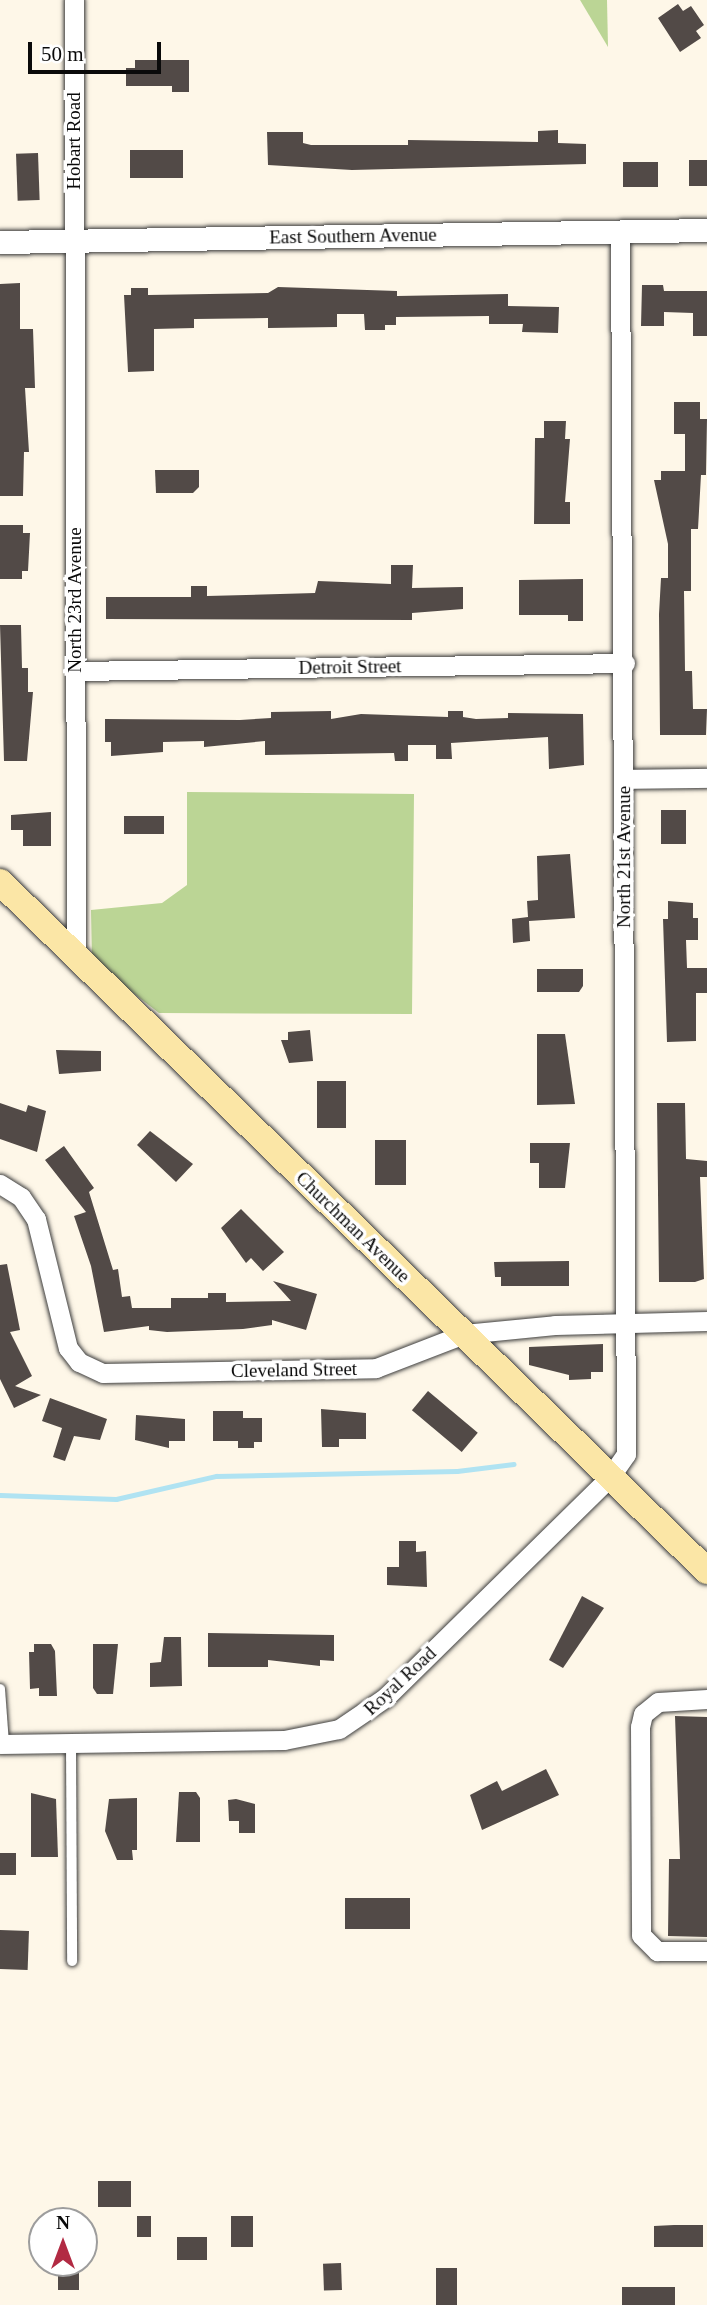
<!DOCTYPE html>
<style>
body{margin:0}
#map{position:relative;width:707px;height:2305px;overflow:hidden;background:#fef7e8;font-family:Georgia,serif}
div>[style]{position:absolute}
[style*='--x']{left:calc(var(--x)*1px);top:calc(var(--y)*1px);width:calc(var(--w)*1px);rotate:calc(var(--a)*1deg)}
.forest>*{inset:0;background:#bbd595}
.stream>*{height:5px;margin:-2.5px;padding:0 2.5px;transform-origin:2.5px;border-radius:2.5px;background:#b0e3f2}
.building>*{inset:0;background:#524a47;transform-origin:0 0}
.roads{filter:drop-shadow(0 0 2px #3d3d3d) drop-shadow(0 0 2px #3d3d3d)}
.service>*{height:10px;margin:-5px;padding:0 5px;transform-origin:5px;border-radius:5px;background:#fff}
.minor>*{height:19px;margin:-9.5px;padding:0 9.5px;transform-origin:9.5px;border-radius:9.5px;background:#fff}
.tertiary>*{height:23px;margin:-11.5px;padding:0 11.5px;transform-origin:11.5px;border-radius:11.5px;background:#fff}
.secondary>*{height:26px;margin:-13px;padding:0 13px;transform-origin:13px;border-radius:13px;background:#fbe6a6}
span{translate:-50% -50%;white-space:nowrap;text-align:center;line-height:1.15;-webkit-text-stroke:7px #fff;paint-order:stroke}
.street-label{font-size:19px;color:#0a0a0a}
.north{position:absolute;left:28px;top:2207px;width:70px;height:70px;box-sizing:border-box;background:#fff;border:2px solid #9d9d9d;border-radius:50%;rotate:0deg;font-size:19px;font-weight:700;line-height:28px;text-align:center;color:#0a0a0a}
.north::after{content:'';display:block;margin:auto;width:24px;height:32px;background:#b22a43;clip-path:polygon(50% 0,100% 100%,50% 72%,0 100%)}
.scale{position:absolute;left:28px;top:42px;width:133px;height:32px;box-sizing:border-box;border:4px solid #0a0a0a;border-top:0;padding-left:9px;font-size:21px;line-height:24px;white-space:nowrap;color:#0a0a0a;-webkit-text-stroke:5px #fff;paint-order:stroke}
</style>
<div id="map">
<div class="forest">
<div style="clip-path:polygon(580px 0,607px 0,608px 47px)"></div>
<div style="clip-path:polygon(187px 792px,414px 794px,412px 1014px,159px 1013px,92px 961px,91px 910px,162px 903px,187px 885px)"></div>
</div>
<div class="stream">
<div style="--x:0;--y:1495;--w:116;--a:2"></div>
<div style="--x:116;--y:1499;--w:103;--a:-13"></div>
<div style="--x:216;--y:1476;--w:241;--a:-1.2"></div>
<div style="--x:457;--y:1471;--w:57;--a:-7"></div>
</div>
<div class="building">
<div style="clip-path:polygon(678px 4px,683px 11px,691px 6px,704px 25px,696px 31px,701px 38px,680px 52px,658px 18px)"></div>
<div style="clip-path:polygon(135px 60px,189px 60px,189px 92px,172px 92px,172px 86px,126px 86px,126px 68px,135px 68px)"></div>
<div style="clip-path:polygon(558px 130px,558px 143px,586px 144px,586px 164px,352px 170px,268px 165px,267px 132px,303px 132px,303px 143px,311px 145px,408px 145px,408px 140px,538px 142px,538px 131px)"></div>
<div style="left:183px;top:150px;width:28px;height:53px;rotate:90deg"></div>
<div style="left:38px;top:153px;width:47px;height:22px;rotate:88deg"></div>
<div style="left:689px;top:160px;width:18px;height:26px"></div>
<div style="left:623px;top:162px;width:35px;height:25px"></div>
<div style="clip-path:polygon(20px 283px,20px 329px,33px 329px,35px 388px,25px 388px,29px 452px,24px 452px,23px 496px,0 496px,0 284px)"></div>
<div style="clip-path:polygon(642px 285px,663px 285px,664px 291px,707px 291px,707px 336px,693px 336px,693px 313px,664px 312px,664px 326px,641px 326px)"></div>
<div style="clip-path:polygon(278px 287px,397px 291px,397px 296px,508px 294px,508px 306px,559px 307px,558px 333px,522px 332px,523px 324px,489px 324px,489px 316px,396px 317px,396px 325px,385px 325px,385px 330px,365px 330px,364px 314px,337px 314px,337px 327px,268px 328px,268px 318px,194px 319px,194px 328px,154px 329px,154px 371px,128px 372px,124px 295px,131px 295px,131px 288px,148px 288px,148px 295px,268px 293px)"></div>
<div style="clip-path:polygon(674px 402px,700px 402px,700px 419px,707px 419px,706px 475px,701px 475px,698px 529px,691px 529px,691px 591px,684px 591px,685px 671px,692px 671px,693px 709px,707px 709px,706px 735px,660px 735px,659px 614px,661px 578px,668px 578px,668px 544px,654px 480px,661px 480px,661px 471px,685px 471px,685px 434px,674px 434px)"></div>
<div style="clip-path:polygon(544px 421px,566px 421px,565px 439px,570px 439px,565px 502px,570px 502px,570px 524px,534px 524px,535px 438px,544px 438px)"></div>
<div style="clip-path:polygon(155px 470px,199px 470px,199px 487px,193px 493px,156px 493px)"></div>
<div style="clip-path:polygon(0 525px,23px 525px,23px 533px,30px 533px,28px 571px,22px 571px,22px 579px,0 579px)"></div>
<div style="clip-path:polygon(391px 565px,413px 565px,412px 588px,463px 587px,463px 609px,412px 613px,412px 620px,106px 619px,106px 597px,191px 597px,191px 586px,207px 586px,207px 596px,315px 593px,318px 581px,391px 584px)"></div>
<div style="clip-path:polygon(583px 579px,583px 621px,568px 621px,568px 615px,519px 615px,519px 580px)"></div>
<div style="clip-path:polygon(0 625px,21px 625px,22px 668px,28px 668px,28px 692px,33px 692px,27px 761px,4px 761px)"></div>
<div style="clip-path:polygon(331px 711px,331px 719px,361px 714px,448px 717px,448px 711px,463px 711px,463px 717px,476px 719px,508px 718px,508px 713px,583px 714px,584px 765px,549px 769px,548px 737px,451px 743px,452px 759px,436px 759px,436px 745px,408px 745px,408px 761px,395px 761px,394px 753px,265px 755px,265px 741px,204px 747px,204px 741px,163px 742px,163px 752px,111px 756px,111px 742px,105px 742px,105px 719px,240px 720px,271px 718px,271px 712px)"></div>
<div style="left:661px;top:810px;width:25px;height:34px"></div>
<div style="clip-path:polygon(51px 812px,51px 846px,23px 846px,23px 830px,11px 830px,11px 815px)"></div>
<div style="left:164px;top:816px;width:18px;height:40px;rotate:90deg"></div>
<div style="clip-path:polygon(570px 854px,575px 918px,529px 921px,530px 941px,513px 943px,512px 919px,528px 917px,527px 901px,538px 900px,537px 856px)"></div>
<div style="clip-path:polygon(668px 901px,693px 903px,693px 918px,698px 918px,698px 940px,686px 940px,687px 968px,707px 968px,707px 993px,696px 993px,696px 1041px,667px 1042px,663px 919px,668px 919px)"></div>
<div style="clip-path:polygon(537px 969px,583px 969px,583px 986px,579px 992px,537px 992px)"></div>
<div style="clip-path:polygon(310px 1030px,313px 1061px,289px 1063px,281px 1040px,288px 1040px,288px 1032px)"></div>
<div style="clip-path:polygon(537px 1034px,565px 1034px,575px 1104px,537px 1105px)"></div>
<div style="clip-path:polygon(56px 1050px,101px 1051px,101px 1071px,59px 1074px)"></div>
<div style="left:317px;top:1081px;width:29px;height:47px"></div>
<div style="clip-path:polygon(0 1103px,26px 1112px,28px 1105px,46px 1111px,37px 1152px,0 1139px)"></div>
<div style="clip-path:polygon(657px 1103px,685px 1103px,686px 1159px,707px 1161px,707px 1177px,700px 1177px,704px 1279px,695px 1282px,659px 1282px)"></div>
<div style="clip-path:polygon(150px 1131px,193px 1164px,176px 1182px,137px 1145px)"></div>
<div style="left:375px;top:1140px;width:31px;height:45px"></div>
<div style="clip-path:polygon(530px 1143px,570px 1143px,565px 1188px,539px 1188px,539px 1163px,530px 1163px)"></div>
<div style="clip-path:polygon(64px 1146px,94px 1188px,89px 1192px,113px 1270px,118px 1269px,122px 1297px,130px 1296px,132px 1308px,171px 1308px,171px 1298px,208px 1298px,208px 1293px,226px 1293px,226px 1302px,291px 1301px,273px 1281px,317px 1294px,306px 1330px,272px 1320px,272px 1325px,243px 1329px,167px 1332px,149px 1330px,149px 1326px,104px 1332px,91px 1266px,74px 1216px,86px 1212px,45px 1160px)"></div>
<div style="clip-path:polygon(241px 1209px,284px 1252px,263px 1271px,251px 1258px,246px 1263px,221px 1228px)"></div>
<div style="clip-path:polygon(569px 1261px,569px 1286px,501px 1286px,501px 1277px,495px 1277px,494px 1262px)"></div>
<div style="clip-path:polygon(7px 1264px,20px 1330px,10px 1332px,32px 1376px,15px 1386px,41px 1395px,14px 1408px,0 1379px,0 1265px)"></div>
<div style="clip-path:polygon(603px 1344px,603px 1372px,591px 1372px,591px 1379px,569px 1380px,569px 1375px,529px 1365px,529px 1347px)"></div>
<div style="left:428px;top:1391px;width:65px;height:25px;rotate:40deg"></div>
<div style="clip-path:polygon(50px 1398px,107px 1419px,100px 1440px,74px 1436px,65px 1461px,53px 1457px,62px 1428px,42px 1421px)"></div>
<div style="clip-path:polygon(321px 1409px,366px 1413px,366px 1439px,339px 1439px,339px 1447px,322px 1447px)"></div>
<div style="clip-path:polygon(213px 1411px,243px 1411px,243px 1418px,262px 1418px,262px 1442px,254px 1442px,254px 1448px,238px 1448px,238px 1441px,213px 1441px)"></div>
<div style="clip-path:polygon(136px 1415px,185px 1419px,185px 1441px,169px 1441px,169px 1448px,135px 1440px)"></div>
<div style="clip-path:polygon(399px 1541px,416px 1541px,416px 1552px,426px 1551px,427px 1587px,387px 1585px,387px 1567px,399px 1567px)"></div>
<div style="clip-path:polygon(582px 1596px,604px 1608px,563px 1668px,549px 1660px)"></div>
<div style="clip-path:polygon(208px 1633px,334px 1635px,334px 1661px,320px 1660px,320px 1666px,268px 1660px,268px 1667px,208px 1667px)"></div>
<div style="clip-path:polygon(164px 1637px,181px 1637px,182px 1686px,150px 1687px,150px 1663px,161px 1662px)"></div>
<div style="clip-path:polygon(34px 1644px,51px 1644px,55px 1651px,57px 1696px,39px 1696px,39px 1688px,30px 1689px,29px 1652px,34px 1652px)"></div>
<div style="clip-path:polygon(93px 1644px,118px 1644px,113px 1694px,97px 1694px,93px 1688px)"></div>
<div style="clip-path:polygon(675px 1716px,707px 1717px,707px 1937px,668px 1936px,669px 1859px,680px 1859px)"></div>
<div style="clip-path:polygon(546px 1769px,559px 1795px,482px 1830px,470px 1795px,497px 1781px,502px 1791px)"></div>
<div style="clip-path:polygon(179px 1792px,196px 1792px,200px 1798px,200px 1842px,176px 1842px)"></div>
<div style="clip-path:polygon(31px 1793px,56px 1799px,58px 1857px,31px 1857px)"></div>
<div style="clip-path:polygon(137px 1798px,137px 1850px,132px 1850px,133px 1860px,117px 1860px,105px 1831px,109px 1799px)"></div>
<div style="clip-path:polygon(236px 1799px,255px 1804px,255px 1833px,239px 1833px,239px 1821px,229px 1821px,228px 1800px)"></div>
<div style="left:0;top:1853px;width:16px;height:22px"></div>
<div style="left:345px;top:1898px;width:65px;height:31px"></div>
<div style="left:0;top:1930px;width:29px;height:39px;rotate:2deg"></div>
<div style="left:98px;top:2181px;width:33px;height:26px"></div>
<div style="left:137px;top:2216px;width:14px;height:21px"></div>
<div style="left:231px;top:2216px;width:22px;height:31px"></div>
<div style="clip-path:polygon(674px 2225px,703px 2225px,703px 2247px,654px 2247px,654px 2226px)"></div>
<div style="left:177px;top:2237px;width:30px;height:23px"></div>
<div style="left:341px;top:2263px;width:27px;height:18px;rotate:88deg"></div>
<div style="left:436px;top:2268px;width:21px;height:37px"></div>
<div style="left:58px;top:2272px;width:21px;height:18px"></div>
<div style="left:622px;top:2287px;width:53px;height:18px"></div>
</div>
<div class="roads">
<div class="service">
<div style="--x:0;--y:1689;--w:55;--a:85.8"></div>
<div style="--x:71;--y:1743;--w:218;--a:89.7"></div>
</div>
<div class="minor">
<div style="--x:74;--y:0;--w:959;--a:89.88"></div>
<div style="--x:75;--y:671;--w:550;--a:-0.83"></div>
<div style="--x:624;--y:779;--w:83;--a:-0.7"></div>
<div style="--x:0;--y:1184;--w:25;--a:32"></div>
<div style="--x:21;--y:1197;--w:27;--a:56"></div>
<div style="--x:36;--y:1219;--w:133;--a:76.1"></div>
<div style="--x:68;--y:1348;--w:18;--a:52"></div>
<div style="--x:79;--y:1362;--w:26;--a:25"></div>
<div style="--x:103;--y:1373;--w:273;--a:-1"></div>
<div style="--x:376;--y:1368;--w:94;--a:-21.1"></div>
<div style="--x:464;--y:1334;--w:91;--a:-5.6"></div>
<div style="--x:555;--y:1325;--w:152;--a:-1.5"></div>
<div style="--x:707;--y:1699;--w:49;--a:176.5"></div>
<div style="--x:658;--y:1702;--w:19;--a:141"></div>
<div style="--x:643;--y:1714;--w:13;--a:103"></div>
<div style="--x:640;--y:1727;--w:208;--a:89.7"></div>
<div style="--x:641;--y:1935;--w:23;--a:45"></div>
<div style="--x:657;--y:1951;--w:50;--a:0"></div>
<div style="--x:0;--y:1744;--w:284;--a:-0.8"></div>
<div style="--x:284;--y:1740;--w:56;--a:-11.3"></div>
<div style="--x:339;--y:1729;--w:57;--a:-34.2"></div>
<div style="--x:386;--y:1697;--w:314;--a:-44.5"></div>
<div style="--x:610;--y:1477;--w:28;--a:-55"></div>
<div style="--x:626;--y:1454;--w:1223;--a:-90.28"></div>
</div>
<div class="tertiary">
<div style="--x:0;--y:242;--w:707;--a:-0.97"></div>
</div>
<div class="secondary">
<div style="--x:0;--y:882;--w:987;--a:44.26"></div>
</div>
</div>
<div class="street-label">
<span style="left:74px;top:141px;rotate:-90deg">Hobart Road</span>
<span style="left:353px;top:236px;rotate:-1deg">East Southern Avenue</span>
<span style="left:75px;top:600px;rotate:-90deg">North 23rd Avenue</span>
<span style="left:350px;top:667px;rotate:-1deg">Detroit Street</span>
<span style="left:624px;top:857px;rotate:-90deg">North 21st Avenue</span>
<span style="left:353px;top:1227px;rotate:44deg">Churchman Avenue</span>
<span style="left:294px;top:1370px;rotate:-1deg">Cleveland Street</span>
<span style="left:400px;top:1681px;rotate:-43deg">Royal Road</span>
</div>
<div class="north">N</div>
<div class="scale">50 m</div>
</div>
